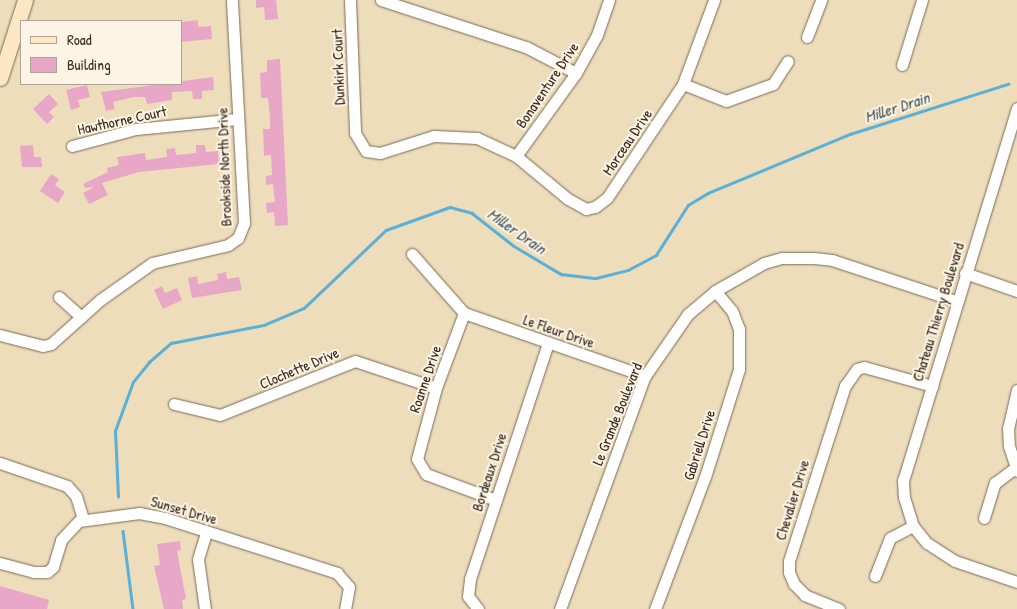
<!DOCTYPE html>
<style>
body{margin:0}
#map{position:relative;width:1017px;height:609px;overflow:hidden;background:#edb;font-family:"Patrick Hand",sans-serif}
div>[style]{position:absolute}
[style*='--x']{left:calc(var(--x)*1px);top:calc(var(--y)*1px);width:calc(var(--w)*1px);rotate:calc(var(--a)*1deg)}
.stream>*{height:2.5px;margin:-1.25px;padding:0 1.25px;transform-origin:1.25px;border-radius:1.25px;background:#5ab0d6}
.building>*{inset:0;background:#e8a7c6}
.roads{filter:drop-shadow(0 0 1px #7a6955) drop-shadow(0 0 1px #7a6955)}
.street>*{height:11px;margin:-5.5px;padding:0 5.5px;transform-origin:5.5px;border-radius:5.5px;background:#fff}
.secondary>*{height:15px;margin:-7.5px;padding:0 7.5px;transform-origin:7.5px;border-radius:7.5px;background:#fce6c4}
span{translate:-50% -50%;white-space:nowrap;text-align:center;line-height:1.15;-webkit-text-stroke:4px #fcf5e5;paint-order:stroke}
.street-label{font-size:15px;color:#3b2a1e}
.water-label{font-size:16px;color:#46595e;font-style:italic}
.legend{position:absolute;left:20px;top:20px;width:162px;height:65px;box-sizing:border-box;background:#fcf5e5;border:1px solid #afa495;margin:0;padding:6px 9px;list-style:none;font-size:15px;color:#3b2a1e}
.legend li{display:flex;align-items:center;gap:10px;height:25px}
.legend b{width:25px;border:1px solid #afa495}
</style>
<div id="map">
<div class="stream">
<div style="--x:118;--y:497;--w:66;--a:-92.6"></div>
<div style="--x:115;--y:431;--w:52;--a:-69.8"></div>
<div style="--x:133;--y:382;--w:26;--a:-51"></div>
<div style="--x:149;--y:362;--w:29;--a:-41"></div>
<div style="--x:171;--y:343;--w:95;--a:-11"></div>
<div style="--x:264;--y:325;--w:43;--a:-23"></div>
<div style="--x:304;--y:308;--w:113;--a:-43.6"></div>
<div style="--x:386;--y:230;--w:68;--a:-19.8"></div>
<div style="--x:450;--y:207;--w:23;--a:15"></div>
<div style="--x:472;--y:213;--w:53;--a:38.2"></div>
<div style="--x:514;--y:246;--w:55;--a:30.8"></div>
<div style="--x:561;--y:274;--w:35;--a:7"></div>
<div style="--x:596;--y:278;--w:33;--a:-14"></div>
<div style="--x:628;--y:270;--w:32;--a:-28"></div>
<div style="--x:656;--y:255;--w:59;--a:-57.4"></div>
<div style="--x:688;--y:205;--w:23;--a:-31"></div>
<div style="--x:708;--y:193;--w:154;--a:-22.6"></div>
<div style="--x:850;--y:134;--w:166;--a:-17.6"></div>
<div style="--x:123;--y:531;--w:79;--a:82.7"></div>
</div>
<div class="building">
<div style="clip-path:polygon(256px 0,276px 0,278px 19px,265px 20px,264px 7px,256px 8px)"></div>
<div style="clip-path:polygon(198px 20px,198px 27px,211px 26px,212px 39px,181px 42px,181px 22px)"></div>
<div style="clip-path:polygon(280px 59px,288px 225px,275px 226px,274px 212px,267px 213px,266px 203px,275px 202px,273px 184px,266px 185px,266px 176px,272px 175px,271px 155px,264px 156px,263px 129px,270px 129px,270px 117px,268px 98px,261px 98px,260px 73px,267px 72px,267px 60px)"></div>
<div style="clip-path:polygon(213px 77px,214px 90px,202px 91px,202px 99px,193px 99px,192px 91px,172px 92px,172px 100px,147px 104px,145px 97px,133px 97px,113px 102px,115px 109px,106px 111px,101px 92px)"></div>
<div style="clip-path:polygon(87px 85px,90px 97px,78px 100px,80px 107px,71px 110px,66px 90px)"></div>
<div style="clip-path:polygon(49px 94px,58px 104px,49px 112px,54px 117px,47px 124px,33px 109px)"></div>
<div style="clip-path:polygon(33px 145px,34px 157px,41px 157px,42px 167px,22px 167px,20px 146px)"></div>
<div style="clip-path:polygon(196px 145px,205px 145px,206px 152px,218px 151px,219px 164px,139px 172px,102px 183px,108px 195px,89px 204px,83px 193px,94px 187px,85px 188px,83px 184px,108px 172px,107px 168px,119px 165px,117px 157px,145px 153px,146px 160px,167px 157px,166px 149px,175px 148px,176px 155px,196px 153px)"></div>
<div style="clip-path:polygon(51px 174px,59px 179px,55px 185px,65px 192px,58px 203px,40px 191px)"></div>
<div style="clip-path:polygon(226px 272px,227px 279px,239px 277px,242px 290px,192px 298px,188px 278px,197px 276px,198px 284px,218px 280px,217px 274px)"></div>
<div style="clip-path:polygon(162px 286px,165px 293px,177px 288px,182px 300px,163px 309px,154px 290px)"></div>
<div style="clip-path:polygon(180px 541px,181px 550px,177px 551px,186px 599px,182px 600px,183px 609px,164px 609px,154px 566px,160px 565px,157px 544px)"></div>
<div style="clip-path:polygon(0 586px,49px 600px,47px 609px,0 609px)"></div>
</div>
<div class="roads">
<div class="street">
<div style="--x:350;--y:0;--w:133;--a:87.8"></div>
<div style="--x:355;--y:133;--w:21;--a:59"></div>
<div style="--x:366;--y:151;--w:14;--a:8"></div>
<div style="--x:380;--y:153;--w:57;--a:-17.5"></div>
<div style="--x:434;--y:136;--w:43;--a:2.7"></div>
<div style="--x:477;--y:138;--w:43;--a:24.8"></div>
<div style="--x:516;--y:156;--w:67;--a:39.6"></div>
<div style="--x:568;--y:199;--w:21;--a:29"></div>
<div style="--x:586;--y:209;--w:9;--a:-13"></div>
<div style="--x:595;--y:207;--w:15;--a:-37"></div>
<div style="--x:607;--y:198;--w:137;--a:-56.3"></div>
<div style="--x:683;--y:84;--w:90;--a:-69.7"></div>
<div style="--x:381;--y:0;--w:152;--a:18"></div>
<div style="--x:526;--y:47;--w:56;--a:27.5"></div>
<div style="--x:807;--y:37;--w:40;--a:-69"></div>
<div style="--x:902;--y:65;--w:68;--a:-72.9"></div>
<div style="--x:683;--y:84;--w:46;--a:21.6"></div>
<div style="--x:726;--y:101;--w:50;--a:-19.9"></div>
<div style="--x:773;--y:84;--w:27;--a:-57"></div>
<div style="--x:1017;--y:108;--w:389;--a:107"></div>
<div style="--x:903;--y:480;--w:17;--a:87"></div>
<div style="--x:904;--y:497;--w:30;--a:73"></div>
<div style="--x:913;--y:526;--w:22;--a:51"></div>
<div style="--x:927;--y:543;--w:33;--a:33"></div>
<div style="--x:955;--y:561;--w:65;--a:18.7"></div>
<div style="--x:72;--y:146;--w:66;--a:-14.9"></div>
<div style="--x:136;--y:129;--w:102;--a:-5.6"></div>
<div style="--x:516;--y:156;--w:102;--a:-54.1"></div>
<div style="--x:576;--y:73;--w:43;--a:-61.1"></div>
<div style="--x:597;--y:35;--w:37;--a:-71"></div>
<div style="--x:412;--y:254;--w:79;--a:48.6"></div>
<div style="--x:464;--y:313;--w:192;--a:19.2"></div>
<div style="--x:965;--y:273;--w:55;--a:19.1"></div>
<div style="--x:59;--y:297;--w:30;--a:42"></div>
<div style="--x:464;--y:313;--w:80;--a:110.5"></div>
<div style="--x:436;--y:388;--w:73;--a:105"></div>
<div style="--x:417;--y:459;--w:17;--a:59"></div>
<div style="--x:426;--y:474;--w:75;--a:20.4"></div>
<div style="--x:0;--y:335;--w:44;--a:14.3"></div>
<div style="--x:43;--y:346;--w:8;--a:-14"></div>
<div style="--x:51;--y:344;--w:66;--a:-41.9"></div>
<div style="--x:100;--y:300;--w:64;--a:-35.4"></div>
<div style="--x:152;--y:263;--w:78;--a:-13.3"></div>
<div style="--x:228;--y:245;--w:12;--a:-35"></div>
<div style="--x:238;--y:238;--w:16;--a:-68"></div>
<div style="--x:244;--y:223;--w:223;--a:-93.1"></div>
<div style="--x:1017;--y:390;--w:39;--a:103"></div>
<div style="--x:1008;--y:428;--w:18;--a:87"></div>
<div style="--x:1009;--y:446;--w:26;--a:72"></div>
<div style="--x:174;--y:404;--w:47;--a:13.4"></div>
<div style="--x:220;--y:415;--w:145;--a:-21.8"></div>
<div style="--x:355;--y:361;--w:85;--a:18.4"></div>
<div style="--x:0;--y:463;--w:71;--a:18.9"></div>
<div style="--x:67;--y:486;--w:13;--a:48"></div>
<div style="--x:76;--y:496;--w:24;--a:73"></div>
<div style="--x:984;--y:518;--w:37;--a:-73"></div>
<div style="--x:995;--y:483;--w:25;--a:-37"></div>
<div style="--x:0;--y:563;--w:34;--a:15"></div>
<div style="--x:33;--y:572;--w:14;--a:0"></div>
<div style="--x:47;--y:572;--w:8;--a:-40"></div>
<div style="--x:53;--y:567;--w:28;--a:-73"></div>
<div style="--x:61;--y:540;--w:26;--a:-47"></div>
<div style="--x:79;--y:521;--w:61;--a:-7.6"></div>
<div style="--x:139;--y:513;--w:26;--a:11"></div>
<div style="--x:165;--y:518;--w:181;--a:17.7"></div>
<div style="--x:337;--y:573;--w:18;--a:49"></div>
<div style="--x:349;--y:587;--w:22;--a:100"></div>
<div style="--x:875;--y:576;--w:41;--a:-68.5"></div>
<div style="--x:890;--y:538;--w:26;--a:-28"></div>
<div style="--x:205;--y:609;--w:50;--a:-98"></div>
<div style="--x:198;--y:559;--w:28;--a:-73"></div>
<div style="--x:478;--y:609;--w:16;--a:-128"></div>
<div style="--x:468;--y:596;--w:17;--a:-83"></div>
<div style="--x:470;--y:579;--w:249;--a:-71.7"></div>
<div style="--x:560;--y:609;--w:248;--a:-70"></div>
<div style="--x:645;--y:376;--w:75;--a:-55.3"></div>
<div style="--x:688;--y:314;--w:35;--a:-40"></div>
<div style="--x:715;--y:291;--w:56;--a:-29.7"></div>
<div style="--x:764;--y:263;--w:19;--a:-16"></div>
<div style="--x:782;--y:258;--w:32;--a:0"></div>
<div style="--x:814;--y:258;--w:18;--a:6"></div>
<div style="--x:832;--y:260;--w:131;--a:18.3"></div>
<div style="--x:655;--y:609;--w:141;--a:-69.3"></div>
<div style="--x:705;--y:477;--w:113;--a:-72.5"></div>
<div style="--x:739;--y:369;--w:40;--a:-90"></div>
<div style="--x:739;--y:329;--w:19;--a:-111"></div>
<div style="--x:732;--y:311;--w:26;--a:-130"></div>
<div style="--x:839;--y:609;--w:37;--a:-158"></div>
<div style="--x:805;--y:595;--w:16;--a:-135"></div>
<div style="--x:794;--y:584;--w:13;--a:-113"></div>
<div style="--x:789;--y:572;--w:11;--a:-90"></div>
<div style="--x:789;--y:561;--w:184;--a:-72.3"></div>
<div style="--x:845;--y:386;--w:21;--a:-55"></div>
<div style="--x:857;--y:369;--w:7;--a:-16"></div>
<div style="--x:864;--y:367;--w:71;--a:15.6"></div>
</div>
<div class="secondary">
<div style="--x:0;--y:78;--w:82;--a:-72.2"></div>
</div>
</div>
<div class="street-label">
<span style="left:338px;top:67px;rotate:-92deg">Dunkirk Court</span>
<span style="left:547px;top:85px;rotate:-56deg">Bonaventure Drive</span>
<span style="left:122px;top:120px;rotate:-12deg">Hawthorne Court</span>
<span style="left:627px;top:142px;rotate:-56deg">Morceau Drive</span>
<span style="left:224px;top:167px;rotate:-92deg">Brookside North Drive</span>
<span style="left:938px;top:312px;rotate:-73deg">Chateau Thierry Boulevard</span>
<span style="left:559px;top:331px;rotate:19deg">Le Fleur Drive</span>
<span style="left:299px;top:368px;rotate:-23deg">Clochette Drive</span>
<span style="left:425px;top:379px;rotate:-71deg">Roanne Drive</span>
<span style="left:617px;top:414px;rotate:-68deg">Le Grande Boulevard</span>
<span style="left:699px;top:445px;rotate:-72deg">Gabriell Drive</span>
<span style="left:489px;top:472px;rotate:-72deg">Bordeaux Drive</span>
<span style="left:792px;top:500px;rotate:-73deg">Chevalier Drive</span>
<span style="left:184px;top:510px;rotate:16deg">Sunset Drive</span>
</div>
<div class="water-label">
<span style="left:897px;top:107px;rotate:-18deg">Miller Drain</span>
<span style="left:517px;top:231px;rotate:35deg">Miller Drain</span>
</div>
<ul class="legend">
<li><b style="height:6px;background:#fce6c4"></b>Road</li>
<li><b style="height:14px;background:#e8a7c6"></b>Building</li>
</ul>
</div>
